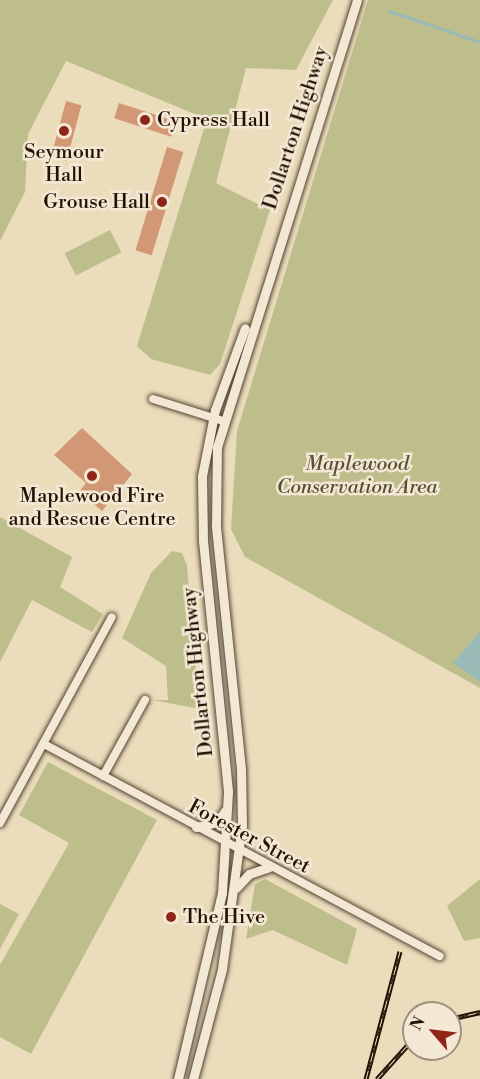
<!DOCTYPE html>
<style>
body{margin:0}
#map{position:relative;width:480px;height:1079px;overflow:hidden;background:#ebdcbc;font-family:"Libre Bodoni",serif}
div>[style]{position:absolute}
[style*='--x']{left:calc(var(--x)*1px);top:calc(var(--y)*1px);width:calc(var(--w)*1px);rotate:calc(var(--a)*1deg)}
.green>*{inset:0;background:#bebe8c;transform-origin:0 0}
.water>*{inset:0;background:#9abab8}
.stream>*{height:3px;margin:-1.5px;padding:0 1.5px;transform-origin:1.5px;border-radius:1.5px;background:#9abab8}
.building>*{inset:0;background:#d29876;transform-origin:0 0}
.roads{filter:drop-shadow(0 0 2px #554432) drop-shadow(0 0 2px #554432)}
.minor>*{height:8px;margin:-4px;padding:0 4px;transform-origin:4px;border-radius:4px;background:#f2e8d3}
.tertiary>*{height:9px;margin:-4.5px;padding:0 4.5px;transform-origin:4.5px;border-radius:4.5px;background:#f2e8d3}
.rail>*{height:5px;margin-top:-2.5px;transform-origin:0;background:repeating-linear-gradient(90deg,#f2e8d3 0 9px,#231204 0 18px);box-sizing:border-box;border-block:2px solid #231204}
.dots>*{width:16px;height:16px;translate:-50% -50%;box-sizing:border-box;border:3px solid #f2e8d3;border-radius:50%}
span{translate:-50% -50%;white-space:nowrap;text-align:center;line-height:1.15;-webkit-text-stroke:5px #f2e8d3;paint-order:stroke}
.poi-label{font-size:20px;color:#231204}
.left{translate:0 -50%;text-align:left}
.right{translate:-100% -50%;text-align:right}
.street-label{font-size:20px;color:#231204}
.park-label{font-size:20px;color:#594e34;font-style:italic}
.north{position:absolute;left:402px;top:1001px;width:60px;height:60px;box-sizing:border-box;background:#f2e8d3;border:2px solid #9f9280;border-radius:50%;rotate:298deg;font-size:16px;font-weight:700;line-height:24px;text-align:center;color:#231204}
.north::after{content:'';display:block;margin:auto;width:21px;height:27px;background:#8f2418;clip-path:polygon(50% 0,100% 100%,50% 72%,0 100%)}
</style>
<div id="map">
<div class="green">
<div style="clip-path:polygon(0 0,333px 0,296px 70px,246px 68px,216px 183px,270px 210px,220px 364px,210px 375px,151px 359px,137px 346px,207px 119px,66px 61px,28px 134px,25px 192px,0 241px)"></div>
<div style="clip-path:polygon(368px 0,480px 0,480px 688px,245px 557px,231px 529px,237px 431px)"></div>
<div style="left:110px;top:230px;width:25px;height:51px;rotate:63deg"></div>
<div style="clip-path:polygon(0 517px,72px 557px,60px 587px,103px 614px,92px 632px,32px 600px,0 662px)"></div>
<div style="clip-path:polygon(172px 551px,182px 553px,187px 565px,199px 709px,153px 700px,168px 700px,166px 666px,122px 638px,151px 573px)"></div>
<div style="clip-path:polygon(48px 762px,157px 820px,31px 1054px,0 1037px,0 965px,69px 843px,19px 815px)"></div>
<div style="clip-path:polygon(265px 879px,357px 929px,347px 965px,273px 930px,246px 939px,255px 884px)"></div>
<div style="clip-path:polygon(480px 879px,480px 938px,464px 941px,447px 906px)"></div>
<div style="clip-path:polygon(0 904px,19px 914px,0 949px)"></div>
</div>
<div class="water">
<div style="clip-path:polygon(480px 632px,480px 682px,453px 663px)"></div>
</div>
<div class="stream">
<div style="--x:389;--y:11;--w:96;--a:18.8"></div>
</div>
<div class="building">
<div style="left:66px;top:101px;width:16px;height:58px;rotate:15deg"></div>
<div style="left:119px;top:103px;width:60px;height:16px;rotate:18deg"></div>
<div style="left:167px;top:147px;width:17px;height:108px;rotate:17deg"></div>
<div style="clip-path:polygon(82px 428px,132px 474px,102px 511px,79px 492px,86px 483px,54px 455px)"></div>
</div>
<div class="roads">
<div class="minor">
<div style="--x:153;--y:399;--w:73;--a:17.4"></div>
<div style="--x:44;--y:744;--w:449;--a:28.2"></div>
<div style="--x:103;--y:776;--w:87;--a:-61.1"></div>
<div style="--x:0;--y:823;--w:234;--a:-61.5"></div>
</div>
<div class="tertiary">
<div style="--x:196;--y:827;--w:23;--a:-13"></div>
<div style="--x:218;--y:822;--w:13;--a:-58"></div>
<div style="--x:236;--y:888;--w:19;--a:-47"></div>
<div style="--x:249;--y:874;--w:21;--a:-19"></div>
<div style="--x:178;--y:1079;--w:191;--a:-76.7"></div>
<div style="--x:222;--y:893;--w:102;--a:-86.6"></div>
<div style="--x:228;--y:791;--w:251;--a:-95.7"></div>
<div style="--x:203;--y:541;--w:65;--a:-90.9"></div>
<div style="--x:202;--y:476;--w:67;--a:-78.9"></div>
<div style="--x:215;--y:410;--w:87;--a:-69.9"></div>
<div style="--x:193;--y:1079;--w:114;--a:-75.2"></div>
<div style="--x:222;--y:969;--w:145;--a:-82.1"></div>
<div style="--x:242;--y:825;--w:56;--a:-91"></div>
<div style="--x:241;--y:769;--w:245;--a:-95.9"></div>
<div style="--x:216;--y:525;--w:78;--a:-89.3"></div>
<div style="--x:217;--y:447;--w:468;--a:-72.6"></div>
</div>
</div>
<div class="rail">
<div style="--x:450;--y:1019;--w:31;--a:-13"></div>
<div style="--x:366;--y:1079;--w:132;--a:-75.1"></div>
<div style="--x:377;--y:1079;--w:55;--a:-47.9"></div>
</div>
<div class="dots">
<div style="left:145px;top:120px;background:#8f2418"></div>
<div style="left:64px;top:131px;background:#8f2418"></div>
<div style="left:162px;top:202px;background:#8f2418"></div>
<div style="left:92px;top:476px;background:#8f2418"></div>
<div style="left:171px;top:917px;background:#8f2418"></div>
</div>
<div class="poi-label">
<span class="left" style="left:157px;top:120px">Cypress Hall</span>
<span style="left:64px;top:164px">Seymour<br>Hall</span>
<span class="right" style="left:150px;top:202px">Grouse Hall</span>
<span style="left:92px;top:508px">Maplewood Fire<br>and Rescue Centre</span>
<span class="left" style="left:183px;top:917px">The Hive</span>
</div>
<div class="street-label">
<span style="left:296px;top:128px;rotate:-72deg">Dollarton Highway</span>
<span style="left:198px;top:672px;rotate:-96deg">Dollarton Highway</span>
<span style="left:249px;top:837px;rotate:28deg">Forester Street</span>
</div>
<div class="park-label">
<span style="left:357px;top:476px">Maplewood<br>Conservation Area</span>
</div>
<div class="north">N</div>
</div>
